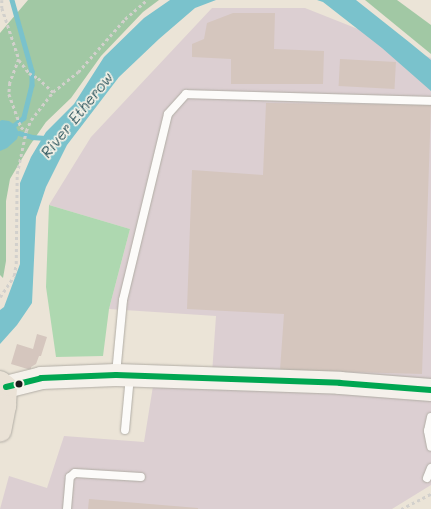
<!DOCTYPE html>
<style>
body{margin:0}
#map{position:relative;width:431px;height:509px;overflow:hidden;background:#ebe4d7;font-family:Mali,sans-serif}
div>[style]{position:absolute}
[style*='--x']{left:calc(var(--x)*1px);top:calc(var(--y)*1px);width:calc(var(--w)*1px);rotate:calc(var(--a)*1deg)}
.industrial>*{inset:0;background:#dccfd2}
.green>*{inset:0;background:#aed8b0}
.forest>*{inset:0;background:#a1c8a4}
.water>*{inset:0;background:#7ac2cc}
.stream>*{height:4.5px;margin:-2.25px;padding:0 2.25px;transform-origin:2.25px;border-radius:2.25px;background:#7ac2cc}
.building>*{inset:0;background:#d5c6be;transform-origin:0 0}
.path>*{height:2.5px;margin-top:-1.25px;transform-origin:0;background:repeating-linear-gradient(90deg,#d2d0cc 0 3px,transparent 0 6px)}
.roads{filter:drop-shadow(0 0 1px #b1ada5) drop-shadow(0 0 1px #b1ada5)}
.lane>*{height:8px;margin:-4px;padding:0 4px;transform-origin:4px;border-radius:4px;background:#fcfbf9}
.secondary>*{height:22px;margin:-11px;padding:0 11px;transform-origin:11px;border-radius:11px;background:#f5f1eb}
.primary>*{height:22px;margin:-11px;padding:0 11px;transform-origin:11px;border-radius:11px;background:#eae2d6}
.bus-1>*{height:6px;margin:-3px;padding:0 3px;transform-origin:3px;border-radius:3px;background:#00a651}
.dots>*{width:11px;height:11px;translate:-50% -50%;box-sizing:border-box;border:2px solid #f7f3e8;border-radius:50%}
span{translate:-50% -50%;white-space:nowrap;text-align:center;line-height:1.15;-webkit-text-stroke:3.5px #f7f3e8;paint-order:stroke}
.water-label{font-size:15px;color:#2e5860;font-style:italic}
</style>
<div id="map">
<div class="industrial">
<div style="clip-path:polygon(212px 8px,305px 8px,431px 58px,431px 485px,392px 509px,0 509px,9px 476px,47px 488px,64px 436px,144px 442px,153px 386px,211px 388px,216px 316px,109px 309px,130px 229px,49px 205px,91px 137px)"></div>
</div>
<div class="green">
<div style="clip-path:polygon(49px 205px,130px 229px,109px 309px,103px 356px,56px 357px,46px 287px)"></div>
</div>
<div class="forest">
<div style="clip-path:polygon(28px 0,159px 0,143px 12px,101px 56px,71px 98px,46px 122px,30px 145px,10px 179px,6px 201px,6px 261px,3px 278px,0 275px,0 33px)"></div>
<div style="clip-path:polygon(365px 0,397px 0,431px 25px,431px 54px)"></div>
</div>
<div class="water">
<div style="clip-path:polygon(170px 0,216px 0,195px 8px,159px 39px,119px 77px,67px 145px,46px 187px,36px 217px,32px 303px,17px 325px,0 344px,0 310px,4px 307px,20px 264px,20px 183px,31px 157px,46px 132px,74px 104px,104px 57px,144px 18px)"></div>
<div style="clip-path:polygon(317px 0,356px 0,409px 42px,431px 60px,431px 91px,382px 48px,323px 2px)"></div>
<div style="clip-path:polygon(2px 120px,9px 121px,15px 125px,19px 133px,17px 139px,7px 148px,0 151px,0 121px)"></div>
</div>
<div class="stream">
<div style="--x:12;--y:0;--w:74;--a:74.3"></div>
<div style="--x:32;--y:71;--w:14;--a:90"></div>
<div style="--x:32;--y:85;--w:34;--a:104"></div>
<div style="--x:24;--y:118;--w:11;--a:142"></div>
<div style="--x:19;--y:133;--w:14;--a:17"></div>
<div style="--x:32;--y:137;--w:16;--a:4"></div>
</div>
<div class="building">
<div style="clip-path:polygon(233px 13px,275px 13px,274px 49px,324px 51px,323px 84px,231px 84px,231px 59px,192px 57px,192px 44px,204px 39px,207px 23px)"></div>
<div style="left:340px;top:59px;width:56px;height:27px;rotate:3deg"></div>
<div style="clip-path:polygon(266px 103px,431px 105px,422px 374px,280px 370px,284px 314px,187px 309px,192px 170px,263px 175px)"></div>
<div style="clip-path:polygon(37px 334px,47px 337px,41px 356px,39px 356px,36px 364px,31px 367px,31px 370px,11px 364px,17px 344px,33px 349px)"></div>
<div style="clip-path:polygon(89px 499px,198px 508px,198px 509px,88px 509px)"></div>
</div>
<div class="path">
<div style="--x:2;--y:0;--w:8;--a:90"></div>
<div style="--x:2;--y:8;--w:54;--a:71.6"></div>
<div style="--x:19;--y:59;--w:26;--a:111"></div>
<div style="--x:10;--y:83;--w:11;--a:95"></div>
<div style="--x:9;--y:94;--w:35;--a:70"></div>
<div style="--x:21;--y:127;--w:6;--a:39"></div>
<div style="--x:19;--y:60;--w:16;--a:52"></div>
<div style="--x:29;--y:73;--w:10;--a:29"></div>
<div style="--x:38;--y:78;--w:21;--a:43"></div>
<div style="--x:0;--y:297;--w:25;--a:-56"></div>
<div style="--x:14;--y:276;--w:12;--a:-81"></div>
<div style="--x:16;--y:264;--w:90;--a:-89.4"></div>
<div style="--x:17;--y:174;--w:44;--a:-78.2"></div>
<div style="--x:26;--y:131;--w:12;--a:-66"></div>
<div style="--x:31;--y:120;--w:36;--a:-52"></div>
<div style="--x:53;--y:92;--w:32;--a:-39"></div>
<div style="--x:78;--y:72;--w:71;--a:-48.4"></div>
<div style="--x:125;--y:19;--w:29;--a:-41"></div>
<div style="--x:401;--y:509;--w:34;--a:-27"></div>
</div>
<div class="roads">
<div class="lane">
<div style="--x:116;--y:374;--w:74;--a:-84.6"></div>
<div style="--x:123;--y:300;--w:191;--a:-76.4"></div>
<div style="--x:168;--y:114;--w:27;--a:-48"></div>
<div style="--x:186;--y:94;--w:245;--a:1.6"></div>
<div style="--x:431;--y:417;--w:14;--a:102"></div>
<div style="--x:428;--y:431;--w:16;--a:79"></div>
<div style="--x:125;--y:430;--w:54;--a:-84.7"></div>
<div style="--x:427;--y:478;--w:11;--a:-68"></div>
<div style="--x:67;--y:509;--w:32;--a:-85"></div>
<div style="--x:70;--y:477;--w:6;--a:-39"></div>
<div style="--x:75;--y:473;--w:66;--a:3.5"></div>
</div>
<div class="secondary">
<div style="--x:6;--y:387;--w:36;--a:-14"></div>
<div style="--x:41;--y:378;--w:75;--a:-2.3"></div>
<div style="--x:116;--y:375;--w:224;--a:2"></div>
<div style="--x:340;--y:383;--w:91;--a:4.4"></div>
</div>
<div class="primary">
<div style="--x:0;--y:382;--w:8;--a:40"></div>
<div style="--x:6;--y:387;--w:19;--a:93"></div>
<div style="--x:5;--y:406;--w:25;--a:101"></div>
</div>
</div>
<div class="bus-1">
<div style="--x:6;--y:387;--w:36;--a:-14"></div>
<div style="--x:41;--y:378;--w:75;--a:-2.3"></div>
<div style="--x:116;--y:375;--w:224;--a:2"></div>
<div style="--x:340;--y:383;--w:91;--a:4.4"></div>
</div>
<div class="dots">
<div style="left:19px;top:384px;background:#1c1c1c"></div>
</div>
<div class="water-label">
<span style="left:77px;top:115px;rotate:-51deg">River Etherow</span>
</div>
</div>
